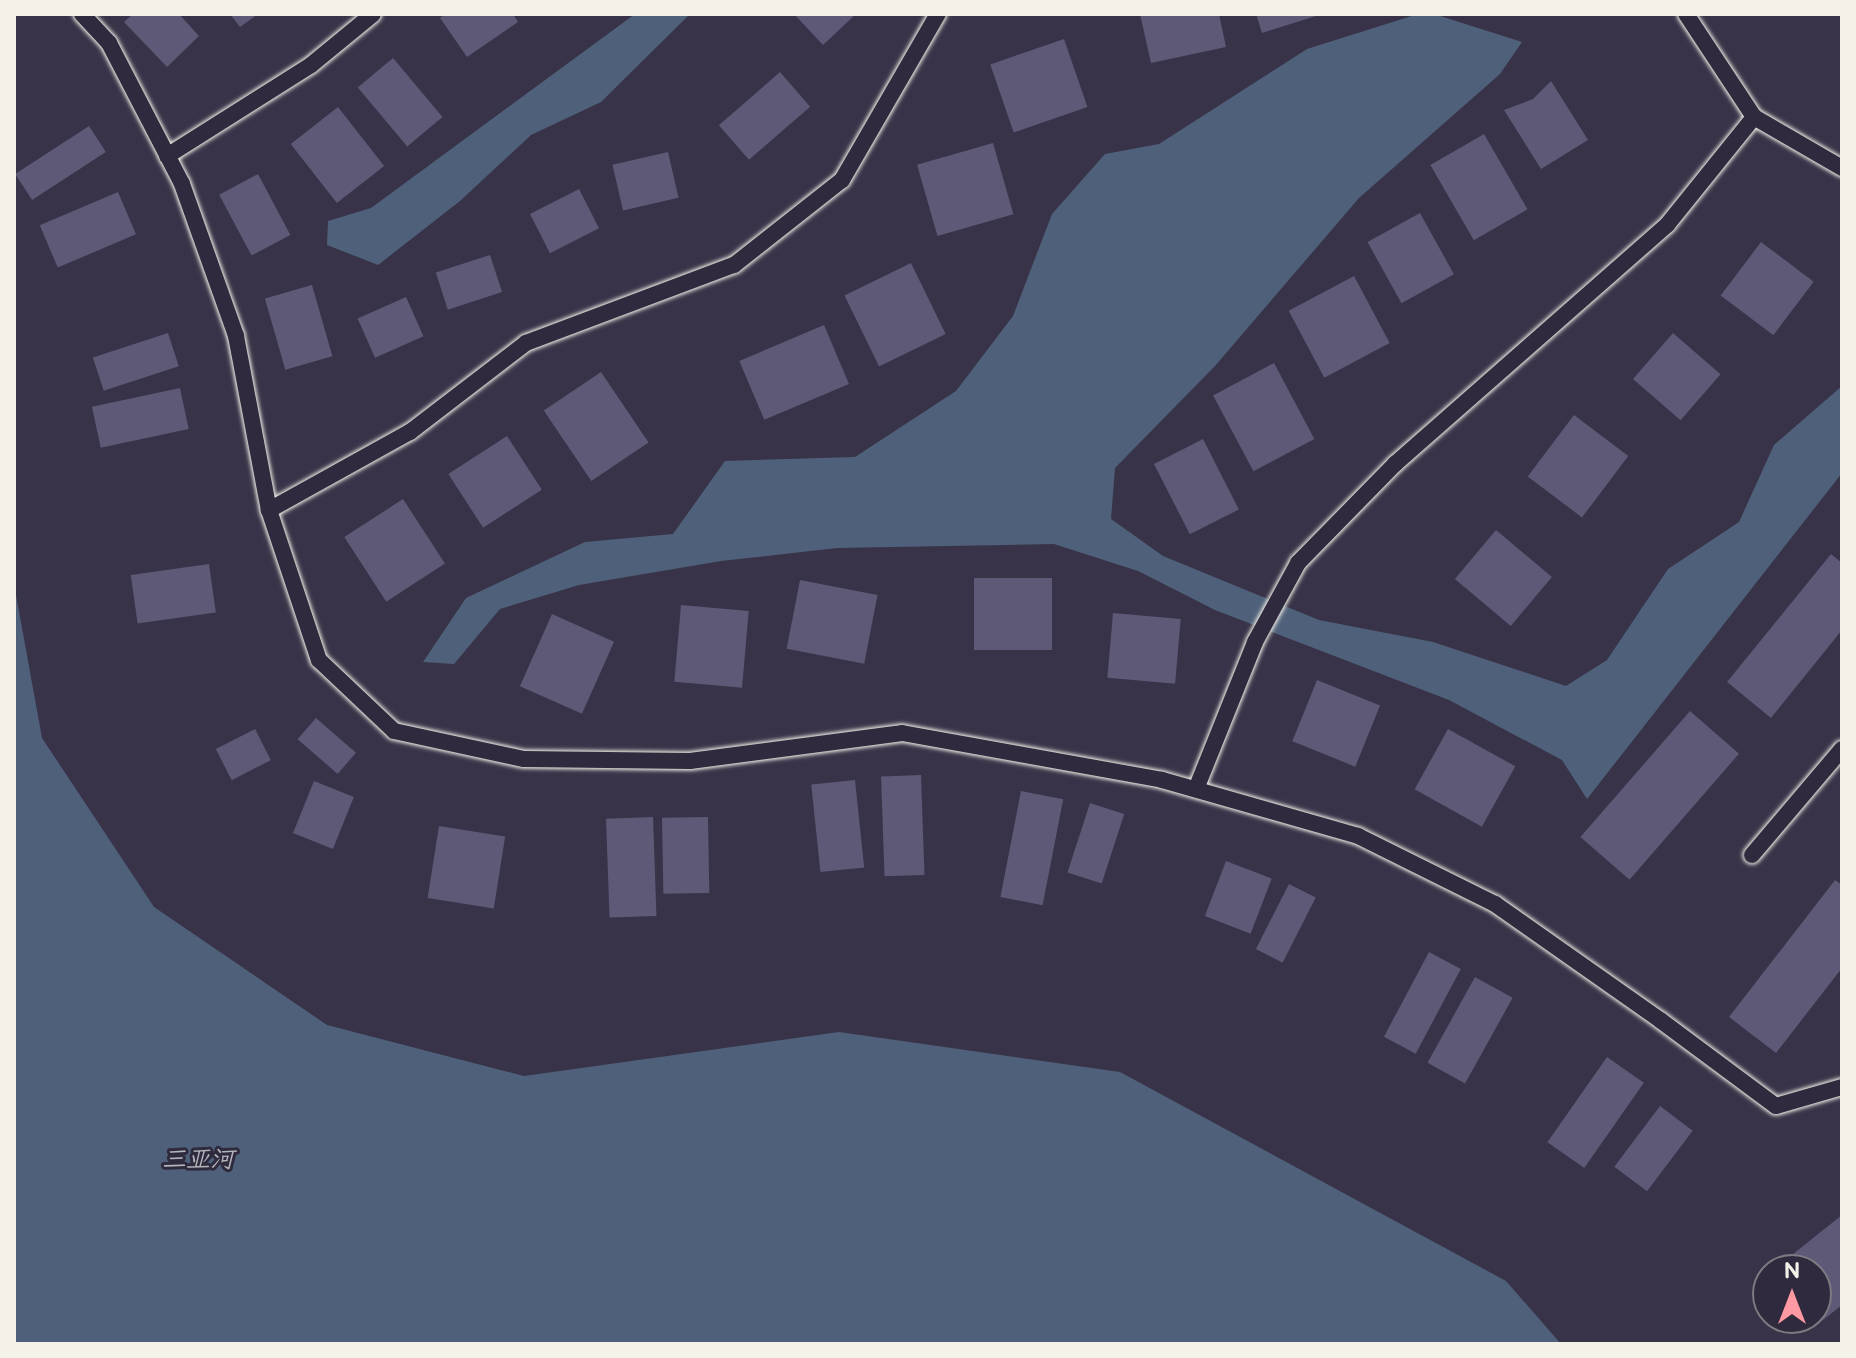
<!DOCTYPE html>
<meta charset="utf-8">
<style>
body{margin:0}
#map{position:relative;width:1856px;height:1358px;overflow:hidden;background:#383348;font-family:"Balsamiq Sans","LXGW WenKai TC",sans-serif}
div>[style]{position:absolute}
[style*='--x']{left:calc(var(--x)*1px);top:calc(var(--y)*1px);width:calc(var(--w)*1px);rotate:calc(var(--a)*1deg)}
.water>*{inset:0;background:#4f617a}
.building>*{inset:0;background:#5d5976;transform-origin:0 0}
.roads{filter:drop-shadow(0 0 2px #f4f1e8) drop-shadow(0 0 2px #f4f1e8)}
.service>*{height:16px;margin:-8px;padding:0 8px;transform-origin:8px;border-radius:8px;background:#2f2a3d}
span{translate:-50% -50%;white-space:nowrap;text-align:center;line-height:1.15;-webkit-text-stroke:6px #2f2a3d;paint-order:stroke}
.water-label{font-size:24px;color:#b2b7bc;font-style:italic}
.frame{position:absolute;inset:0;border:16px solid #f4f1e8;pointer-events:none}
.north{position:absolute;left:1752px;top:1254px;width:80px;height:80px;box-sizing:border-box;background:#2f2a3d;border:2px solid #7e7a81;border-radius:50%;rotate:0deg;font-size:22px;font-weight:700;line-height:32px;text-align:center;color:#f4f1e8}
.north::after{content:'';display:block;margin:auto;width:28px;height:36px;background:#ff9aa2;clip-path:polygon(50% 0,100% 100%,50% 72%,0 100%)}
</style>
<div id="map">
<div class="water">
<div style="clip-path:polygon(635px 14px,690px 14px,601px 102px,531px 135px,460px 201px,378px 265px,327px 245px,328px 221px,371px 208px)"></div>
<div style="clip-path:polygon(1418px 14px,1434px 14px,1522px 42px,1500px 74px,1359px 198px,1215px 366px,1115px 468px,1111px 519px,1163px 556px,1319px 620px,1433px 642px,1566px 686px,1607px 660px,1668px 569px,1739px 522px,1774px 445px,1842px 386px,1842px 473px,1587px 799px,1562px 760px,1449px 700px,1215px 610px,1138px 571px,1054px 544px,837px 548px,721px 561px,579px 585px,500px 609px,454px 664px,423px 662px,466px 598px,585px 542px,673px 534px,725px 461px,855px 457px,956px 391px,1013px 316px,1052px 214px,1105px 154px,1159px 144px,1307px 49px)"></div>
<div style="clip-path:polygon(14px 584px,42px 738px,154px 907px,327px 1025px,524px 1076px,839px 1032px,1120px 1072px,1506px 1281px,1561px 1344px,14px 1344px)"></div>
</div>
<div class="building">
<div style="clip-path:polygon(133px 14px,179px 14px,199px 36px,167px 67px,124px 22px)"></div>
<div style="clip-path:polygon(230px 14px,258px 14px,240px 27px)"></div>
<div style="clip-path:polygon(445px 14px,513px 14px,518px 22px,467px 57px,440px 18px)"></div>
<div style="clip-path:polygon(794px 14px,856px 14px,823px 45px)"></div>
<div style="clip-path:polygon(1140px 14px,1219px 14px,1226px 47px,1151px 63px)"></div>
<div style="clip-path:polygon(1256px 14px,1319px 14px,1319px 15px,1262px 33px)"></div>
<div style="left:1064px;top:39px;width:72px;height:78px;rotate:71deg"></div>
<div style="left:393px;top:58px;width:77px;height:46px;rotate:50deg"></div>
<div style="left:780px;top:72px;width:46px;height:81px;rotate:49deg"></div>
<div style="clip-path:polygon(1551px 81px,1588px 140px,1541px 169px,1504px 110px,1533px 99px)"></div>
<div style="left:338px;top:107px;width:75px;height:60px;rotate:52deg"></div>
<div style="left:89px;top:126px;width:31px;height:88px;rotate:57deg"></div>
<div style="left:1484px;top:134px;width:87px;height:62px;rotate:60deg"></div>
<div style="left:993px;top:143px;width:74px;height:79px;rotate:74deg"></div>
<div style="left:668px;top:152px;width:47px;height:57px;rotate:77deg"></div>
<div style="left:258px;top:174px;width:69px;height:44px;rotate:62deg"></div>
<div style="left:579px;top:189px;width:44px;height:55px;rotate:63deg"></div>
<div style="left:118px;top:192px;width:46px;height:85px;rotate:67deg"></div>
<div style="left:1420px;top:213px;width:70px;height:60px;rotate:61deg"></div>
<div style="left:1761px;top:242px;width:66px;height:67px;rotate:37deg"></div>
<div style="left:490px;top:255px;width:39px;height:57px;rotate:72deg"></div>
<div style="left:911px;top:263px;width:79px;height:74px;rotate:64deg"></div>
<div style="left:1354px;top:276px;width:76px;height:74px;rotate:62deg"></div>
<div style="left:312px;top:285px;width:74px;height:49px;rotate:74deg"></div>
<div style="left:406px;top:297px;width:43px;height:53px;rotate:66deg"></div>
<div style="left:824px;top:325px;width:64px;height:92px;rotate:67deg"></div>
<div style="left:168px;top:333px;width:35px;height:79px;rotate:72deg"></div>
<div style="left:1673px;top:333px;width:63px;height:61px;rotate:41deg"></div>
<div style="left:1274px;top:363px;width:86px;height:69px;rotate:62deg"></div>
<div style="left:601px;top:372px;width:85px;height:69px;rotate:56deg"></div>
<div style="left:180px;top:388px;width:42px;height:90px;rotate:78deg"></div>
<div style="left:1574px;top:415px;width:68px;height:77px;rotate:37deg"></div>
<div style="left:507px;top:436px;width:64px;height:70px;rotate:57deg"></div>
<div style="left:1203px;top:439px;width:79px;height:55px;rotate:63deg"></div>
<div style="left:403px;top:499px;width:77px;height:70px;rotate:57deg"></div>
<div style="left:1496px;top:530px;width:73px;height:64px;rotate:40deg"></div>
<div style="clip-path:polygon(1831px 554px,1842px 563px,1842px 630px,1771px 718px,1727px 682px)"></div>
<div style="left:209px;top:564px;width:49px;height:79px;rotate:82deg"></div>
<div style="left:974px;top:578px;width:78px;height:72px"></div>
<div style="left:800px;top:580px;width:79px;height:70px;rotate:11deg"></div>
<div style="left:681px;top:605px;width:68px;height:77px;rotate:5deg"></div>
<div style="left:1113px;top:613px;width:68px;height:65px;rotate:5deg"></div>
<div style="left:552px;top:614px;width:68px;height:79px;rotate:24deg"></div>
<div style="left:1317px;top:680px;width:68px;height:66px;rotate:22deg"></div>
<div style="left:1690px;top:711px;width:65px;height:167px;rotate:41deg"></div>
<div style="left:316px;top:718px;width:53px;height:28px;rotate:41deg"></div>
<div style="left:255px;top:729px;width:35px;height:44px;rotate:63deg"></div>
<div style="left:1448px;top:729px;width:77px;height:69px;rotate:29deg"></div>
<div style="left:921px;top:775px;width:100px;height:40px;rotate:88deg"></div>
<div style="left:855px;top:780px;width:88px;height:44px;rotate:84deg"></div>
<div style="left:314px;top:781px;width:43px;height:56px;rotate:22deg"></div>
<div style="left:1021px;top:791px;width:43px;height:108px;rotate:11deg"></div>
<div style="left:1090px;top:803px;width:36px;height:73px;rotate:18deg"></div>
<div style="left:653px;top:817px;width:99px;height:47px;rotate:88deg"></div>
<div style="left:708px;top:817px;width:76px;height:46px;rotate:89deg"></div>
<div style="left:439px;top:826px;width:67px;height:73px;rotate:9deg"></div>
<div style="left:1226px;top:861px;width:49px;height:59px;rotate:21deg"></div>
<div style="clip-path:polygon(1835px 880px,1842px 885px,1842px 968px,1776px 1053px,1729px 1017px)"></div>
<div style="left:1289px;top:884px;width:30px;height:73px;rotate:27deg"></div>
<div style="left:1429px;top:952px;width:36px;height:96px;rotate:28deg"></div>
<div style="left:1475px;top:977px;width:43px;height:98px;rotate:29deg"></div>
<div style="left:1607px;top:1057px;width:45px;height:104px;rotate:35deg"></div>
<div style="left:1660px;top:1106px;width:41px;height:76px;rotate:37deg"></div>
<div style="clip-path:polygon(1842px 1215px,1842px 1305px,1814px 1327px,1807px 1318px,1816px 1318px,1816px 1270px,1773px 1270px)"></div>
</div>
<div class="roads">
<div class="service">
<div style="--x:82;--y:14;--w:40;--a:47"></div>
<div style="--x:109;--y:43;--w:159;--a:62.6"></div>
<div style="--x:182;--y:184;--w:161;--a:70.4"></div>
<div style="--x:236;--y:336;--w:177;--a:79.3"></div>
<div style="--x:269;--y:510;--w:158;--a:71.6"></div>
<div style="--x:319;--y:660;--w:103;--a:43.4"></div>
<div style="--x:394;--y:731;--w:133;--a:12.2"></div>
<div style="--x:524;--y:759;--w:166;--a:0.7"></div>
<div style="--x:690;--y:761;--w:214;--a:-7.5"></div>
<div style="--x:902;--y:733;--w:264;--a:10.2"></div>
<div style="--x:1162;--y:780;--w:204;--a:15.9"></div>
<div style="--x:1358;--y:836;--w:153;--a:26.4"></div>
<div style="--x:1495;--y:904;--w:202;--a:35.1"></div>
<div style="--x:1660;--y:1020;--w:144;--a:36.6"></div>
<div style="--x:1776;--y:1106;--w:69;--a:-16.1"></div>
<div style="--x:1754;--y:117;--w:102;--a:30.1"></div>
<div style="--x:167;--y:156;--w:170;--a:-32.3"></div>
<div style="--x:311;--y:65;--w:80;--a:-39.4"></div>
<div style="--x:269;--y:510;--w:161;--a:-29"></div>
<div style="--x:410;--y:432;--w:146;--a:-37.5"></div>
<div style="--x:526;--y:343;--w:222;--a:-20.6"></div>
<div style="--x:734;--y:265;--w:137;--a:-38.2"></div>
<div style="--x:842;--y:180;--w:192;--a:-60"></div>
<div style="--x:1196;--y:789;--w:158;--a:-68.1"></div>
<div style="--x:1255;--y:642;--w:90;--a:-61.4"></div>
<div style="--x:1298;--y:563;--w:139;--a:-45.6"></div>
<div style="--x:1395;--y:464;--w:362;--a:-41.3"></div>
<div style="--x:1667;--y:225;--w:139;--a:-51.1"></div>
<div style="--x:1754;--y:117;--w:123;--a:-123.4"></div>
<div style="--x:1752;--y:855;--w:139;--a:-49.7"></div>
</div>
</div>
<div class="water-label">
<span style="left:198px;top:1160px">三亚河</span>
</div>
<div class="frame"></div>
<div class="north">N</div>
</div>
